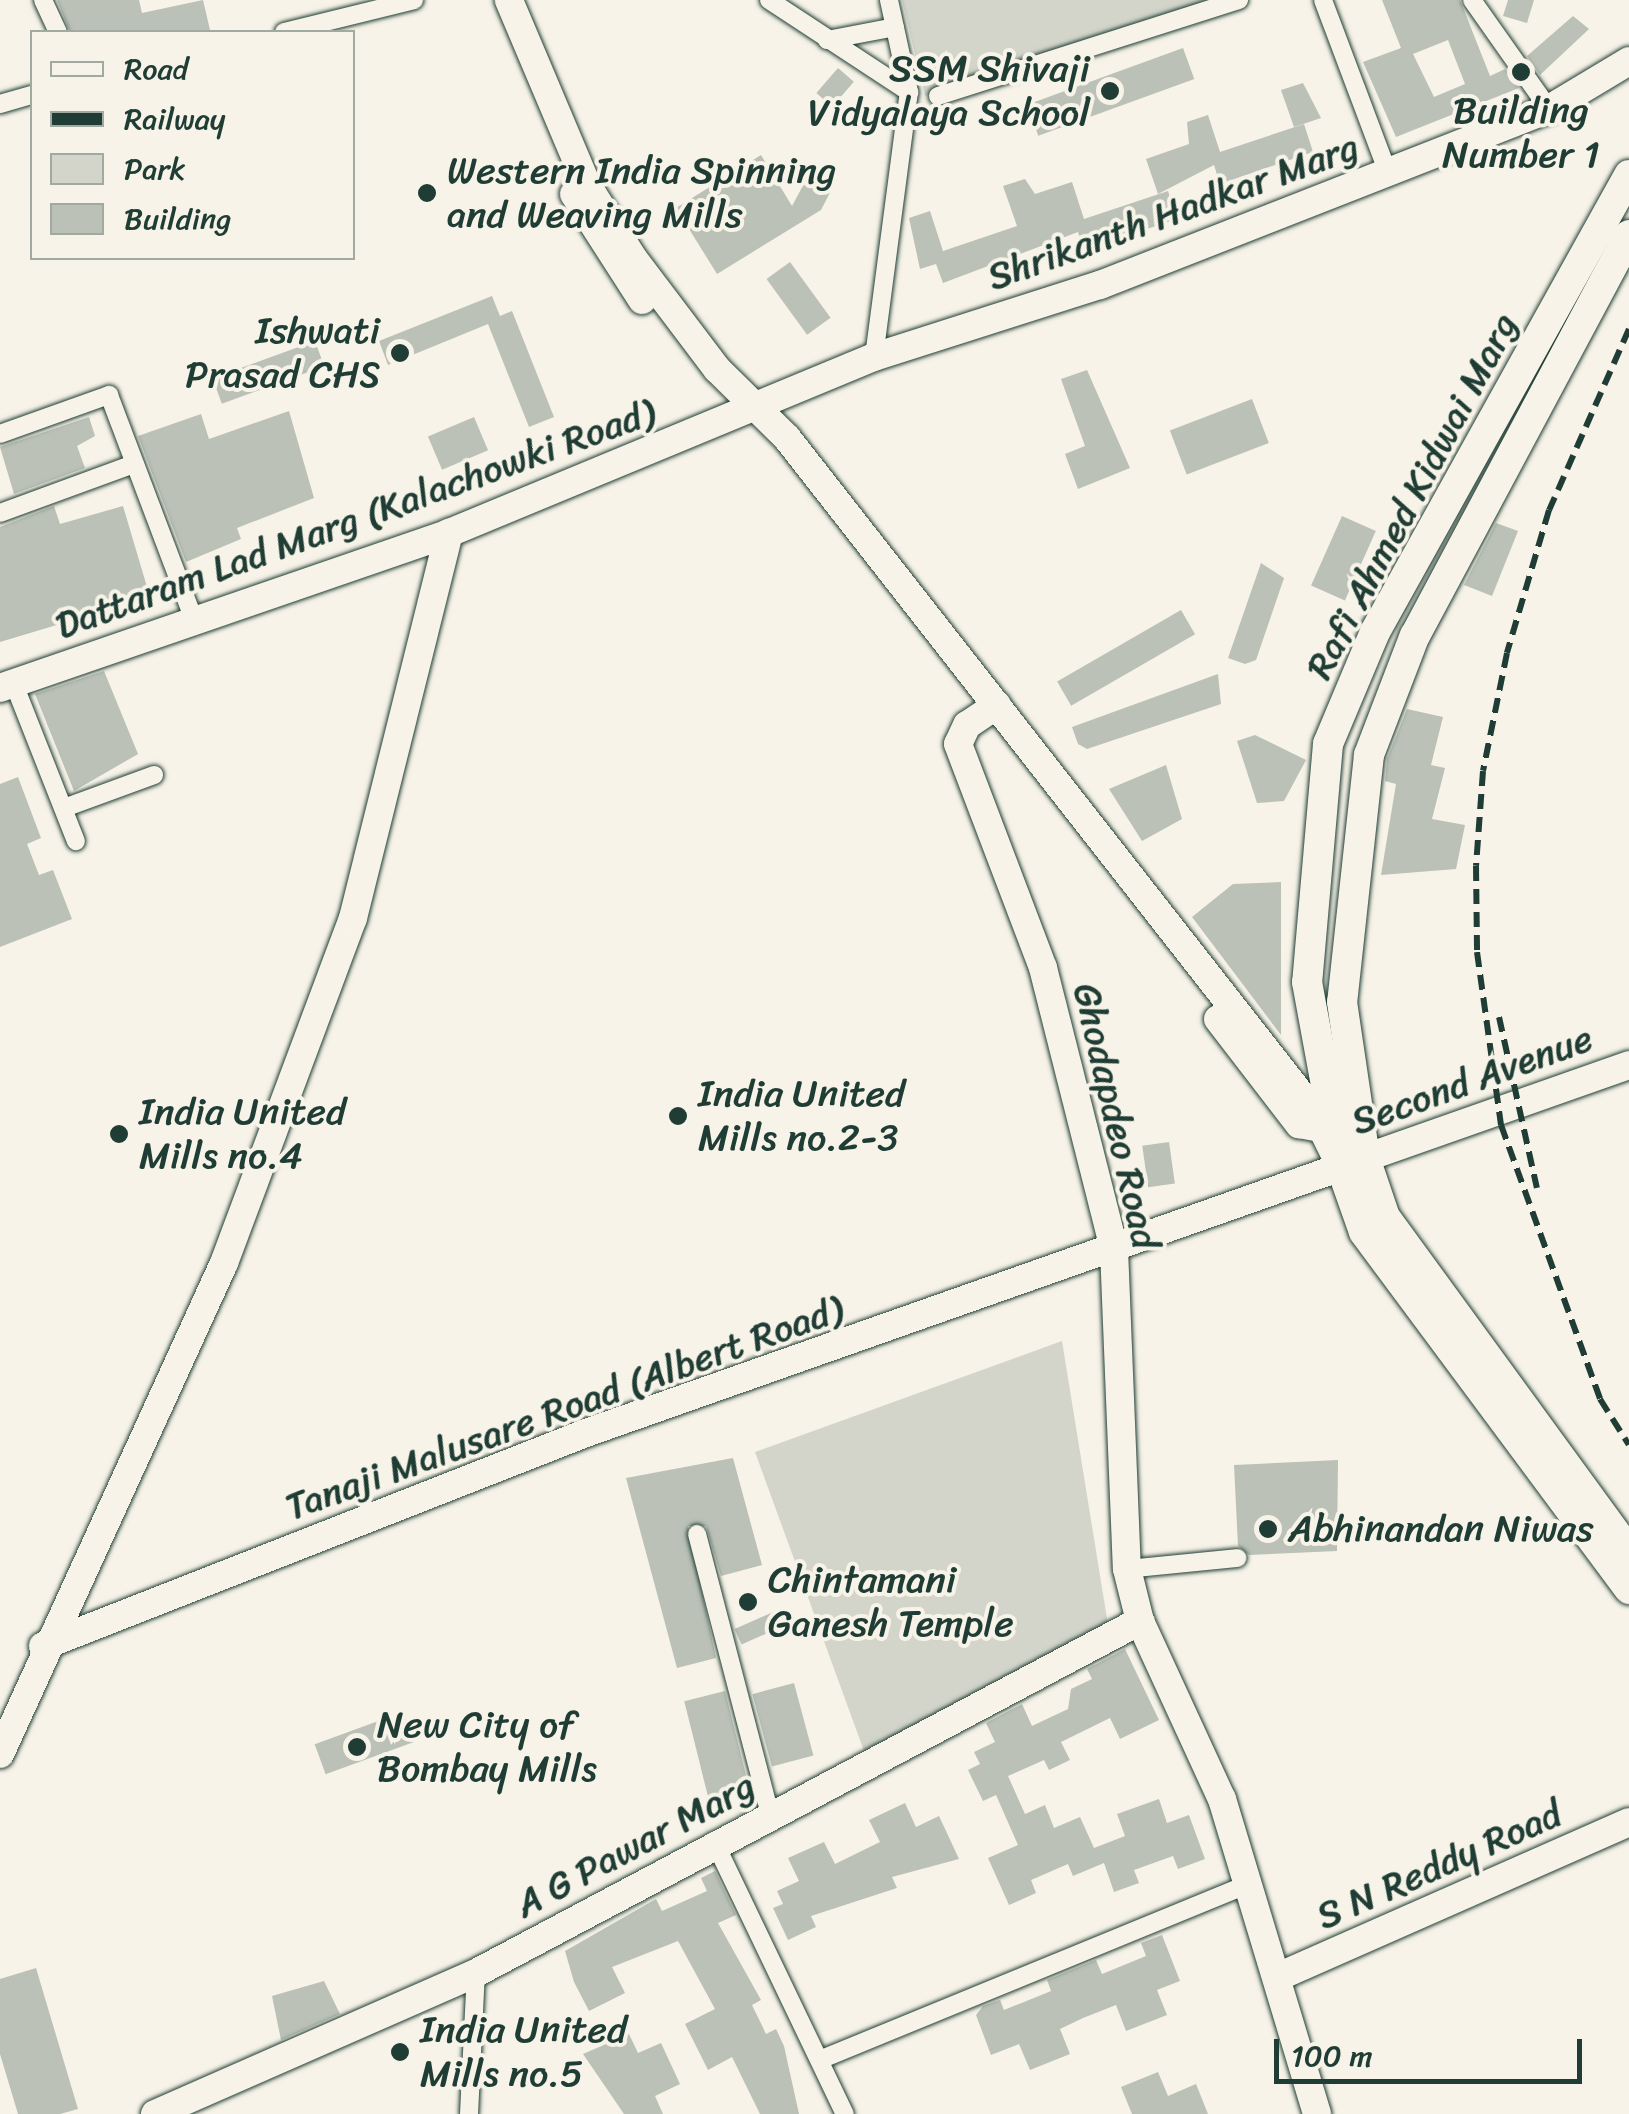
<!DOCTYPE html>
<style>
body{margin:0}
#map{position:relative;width:1629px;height:2114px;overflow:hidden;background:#f7f3e8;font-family:Sriracha,sans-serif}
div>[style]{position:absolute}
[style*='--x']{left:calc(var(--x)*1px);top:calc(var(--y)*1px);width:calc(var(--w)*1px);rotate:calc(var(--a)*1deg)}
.green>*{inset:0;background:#d3d5ca}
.building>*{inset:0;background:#bbc1b6;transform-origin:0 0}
.roads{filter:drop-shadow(0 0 2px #1f3d34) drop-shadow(0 0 2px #1f3d34)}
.street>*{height:18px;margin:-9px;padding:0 9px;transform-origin:9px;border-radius:9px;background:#f7f3e8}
.secondary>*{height:28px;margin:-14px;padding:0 14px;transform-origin:14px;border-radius:14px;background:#f7f3e8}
.primary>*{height:30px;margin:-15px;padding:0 15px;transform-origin:15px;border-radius:15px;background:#f7f3e8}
.rail>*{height:6px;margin-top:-3px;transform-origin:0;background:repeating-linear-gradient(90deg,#1f3d34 0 15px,transparent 0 23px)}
.dots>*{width:28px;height:28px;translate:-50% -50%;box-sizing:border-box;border:5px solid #f7f3e8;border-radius:50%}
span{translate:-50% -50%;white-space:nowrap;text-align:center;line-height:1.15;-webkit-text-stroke:8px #f7f3e8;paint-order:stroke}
.poi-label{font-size:38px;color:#1f3d34}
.right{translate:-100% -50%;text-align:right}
.left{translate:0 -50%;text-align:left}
.street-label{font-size:38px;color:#1f3d34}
.legend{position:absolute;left:30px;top:30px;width:325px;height:230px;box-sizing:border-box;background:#f7f3e8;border:2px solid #a1aaa0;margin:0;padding:12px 18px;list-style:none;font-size:30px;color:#1f3d34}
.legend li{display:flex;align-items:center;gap:20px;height:50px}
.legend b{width:50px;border:2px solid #a1aaa0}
.scale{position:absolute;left:1274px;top:2039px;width:308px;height:45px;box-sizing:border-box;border:5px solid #1f3d34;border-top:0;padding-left:12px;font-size:30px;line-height:35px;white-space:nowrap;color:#1f3d34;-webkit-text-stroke:8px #f7f3e8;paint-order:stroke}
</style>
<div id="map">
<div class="green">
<div style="clip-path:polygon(902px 0,1228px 0,925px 96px)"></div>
<div style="clip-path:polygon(1062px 1341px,1109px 1631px,868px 1762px,755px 1452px)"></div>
</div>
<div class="building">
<div style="clip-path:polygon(57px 0,139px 0,142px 13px,203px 0,210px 30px,70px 32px)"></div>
<div style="clip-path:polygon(evenodd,1382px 0,1460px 0,1490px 76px,1505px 69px,1519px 88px,1396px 137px,1363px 62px,1401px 48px,1382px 0,1448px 40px,1465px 84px,1434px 97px,1413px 54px,1448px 40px)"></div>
<div style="clip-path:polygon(1508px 0,1534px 0,1527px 23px,1503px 16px)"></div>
<div style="clip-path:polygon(1573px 16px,1589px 29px,1540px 75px,1527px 56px)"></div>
<div style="left:1183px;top:48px;width:33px;height:166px;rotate:70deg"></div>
<div style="left:838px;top:68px;width:21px;height:33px;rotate:41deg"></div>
<div style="clip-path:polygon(1303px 83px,1321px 118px,1294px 127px,1281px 90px)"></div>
<div style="clip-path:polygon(1208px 115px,1220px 152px,1304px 124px,1313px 152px,1220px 184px,1214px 165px,1158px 194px,1146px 159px,1189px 144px,1187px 122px)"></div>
<div style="clip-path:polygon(761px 155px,792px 206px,813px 167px,837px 179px,821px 210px,717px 274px,676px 208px)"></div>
<div style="clip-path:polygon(1025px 179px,1035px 194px,1072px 182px,1084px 219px,1168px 191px,1177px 219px,1084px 250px,1078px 232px,943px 283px,936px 264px,920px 269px,909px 218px,930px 211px,943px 251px,1017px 226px,1003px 186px)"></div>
<div style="left:790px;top:262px;width:69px;height:29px;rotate:54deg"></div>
<div style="clip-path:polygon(492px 296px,500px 316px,512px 311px,554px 417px,529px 427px,488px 324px,388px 365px,379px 341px)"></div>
<div style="left:315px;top:341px;width:27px;height:109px;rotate:70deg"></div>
<div style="clip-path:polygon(1087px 370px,1130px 468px,1078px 489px,1065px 454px,1085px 446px,1061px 379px)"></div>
<div style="left:1252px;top:399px;width:47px;height:88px;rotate:69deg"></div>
<div style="clip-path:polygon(289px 411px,314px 498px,237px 528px,241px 539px,186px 562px,138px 436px,201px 414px,209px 439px)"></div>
<div style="clip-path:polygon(89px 417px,95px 436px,77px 446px,85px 468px,14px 494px,0 447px)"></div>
<div style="left:474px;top:417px;width:36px;height:50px;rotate:67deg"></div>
<div style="clip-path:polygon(54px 506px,60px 524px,123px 506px,150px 597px,0 642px,0 527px)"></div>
<div style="left:1342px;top:516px;width:37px;height:76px;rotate:24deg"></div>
<div style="clip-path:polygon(1496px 523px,1518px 531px,1492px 596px,1464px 585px)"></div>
<div style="clip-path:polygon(1261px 563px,1284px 578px,1256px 660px,1245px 664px,1228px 658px)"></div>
<div style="left:1181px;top:610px;width:28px;height:143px;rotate:60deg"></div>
<div style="clip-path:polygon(104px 671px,138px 754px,74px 791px,35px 694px)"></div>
<div style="clip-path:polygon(1218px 674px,1221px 704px,1087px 749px,1078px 744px,1072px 727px)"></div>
<div style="clip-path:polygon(1407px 709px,1443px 717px,1431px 765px,1445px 768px,1432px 819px,1465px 825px,1456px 869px,1381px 875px,1396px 784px,1385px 781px,1387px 759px)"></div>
<div style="clip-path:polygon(1255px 735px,1306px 760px,1284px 801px,1257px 803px,1237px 741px)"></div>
<div style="clip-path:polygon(1166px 765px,1182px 819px,1142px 841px,1109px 789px)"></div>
<div style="clip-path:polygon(18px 777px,41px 838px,27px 844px,39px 875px,53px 870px,72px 919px,0 947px,0 784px)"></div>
<div style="clip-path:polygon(1281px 882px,1281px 1035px,1192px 917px,1233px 884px)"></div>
<div style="left:1169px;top:1142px;width:42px;height:27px;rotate:82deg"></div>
<div style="clip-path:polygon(733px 1458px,762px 1565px,721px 1576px,706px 1526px,688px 1526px,716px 1658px,677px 1668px,626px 1478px)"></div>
<div style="clip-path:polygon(1338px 1460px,1337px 1551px,1249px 1555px,1238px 1546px,1234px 1465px)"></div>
<div style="left:773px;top:1612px;width:17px;height:42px;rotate:66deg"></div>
<div style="clip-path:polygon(1125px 1649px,1159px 1720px,1120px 1739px,1110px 1718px,1061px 1742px,1070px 1760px,1049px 1770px,1044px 1760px,1008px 1776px,1025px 1814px,1045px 1805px,1054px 1828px,1080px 1817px,1094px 1848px,1125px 1836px,1117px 1814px,1159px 1799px,1167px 1823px,1189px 1815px,1205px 1859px,1178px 1869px,1173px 1856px,1134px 1870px,1139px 1883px,1114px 1892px,1104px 1863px,1073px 1876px,1068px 1864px,1031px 1880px,1036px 1893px,1009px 1905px,988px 1858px,1018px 1845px,996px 1795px,983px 1801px,968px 1770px,980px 1764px,974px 1752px,995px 1742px,986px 1723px,1022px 1704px,1032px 1726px,1068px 1709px,1071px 1689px,1092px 1679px,1087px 1669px)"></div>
<div style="left:794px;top:1683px;width:75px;height:43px;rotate:75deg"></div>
<div style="left:725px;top:1691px;width:102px;height:42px;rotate:76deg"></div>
<div style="left:403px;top:1712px;width:32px;height:94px;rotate:70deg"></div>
<div style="clip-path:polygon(905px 1803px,916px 1827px,939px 1816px,959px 1859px,892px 1877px,897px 1888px,811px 1916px,816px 1927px,788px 1940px,773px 1908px,783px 1904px,777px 1891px,799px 1881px,788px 1858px,824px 1842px,835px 1864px,880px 1842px,869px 1820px)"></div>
<div style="clip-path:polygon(715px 1871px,736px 1915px,718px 1923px,761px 2000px,752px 2005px,766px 2034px,776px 2029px,784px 2046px,799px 2114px,760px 2114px,732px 2057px,708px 2070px,685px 2024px,715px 2009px,678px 1941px,612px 1967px,625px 1993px,589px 2011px,574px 1982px,565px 1951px,656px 1899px,662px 1911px,707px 1891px,701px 1878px)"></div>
<div style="clip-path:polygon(1162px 1935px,1180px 1981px,1157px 1990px,1167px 2015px,1126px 2031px,1116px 2005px,1083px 2018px,1060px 2029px,1070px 2054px,1030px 2070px,1019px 2044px,991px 2055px,976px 2015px,983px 2006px,1000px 2000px,1004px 2010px,1051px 1991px,1047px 1980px,1096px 1960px,1102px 1974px,1146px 1956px,1141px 1943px)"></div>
<div style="clip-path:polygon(36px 1968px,78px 2109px,60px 2114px,18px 2114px,0 2054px,0 1979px)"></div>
<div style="clip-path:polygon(324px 1981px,340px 2014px,281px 2040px,272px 1996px)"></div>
<div style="clip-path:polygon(629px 2034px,638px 2053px,661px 2043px,680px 2084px,655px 2096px,663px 2114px,624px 2114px,583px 2054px)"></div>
<div style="clip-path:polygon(1158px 2072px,1168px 2096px,1196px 2084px,1208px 2114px,1132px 2114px,1121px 2087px)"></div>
</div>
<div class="roads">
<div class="street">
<div style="--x:43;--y:0;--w:35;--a:65"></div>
<div style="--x:769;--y:0;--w:168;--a:33.3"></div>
<div style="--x:1323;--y:0;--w:185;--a:69.4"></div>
<div style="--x:1472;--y:0;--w:133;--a:54.8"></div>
<div style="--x:284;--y:32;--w:134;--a:-13.8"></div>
<div style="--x:827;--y:40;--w:69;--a:-10.8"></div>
<div style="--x:938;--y:96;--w:316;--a:-17.7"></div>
<div style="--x:0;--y:104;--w:33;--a:-16"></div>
<div style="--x:874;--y:357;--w:267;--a:-82.5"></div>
<div style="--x:909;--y:92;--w:94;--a:-102.3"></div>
<div style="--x:0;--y:434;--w:116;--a:-19.7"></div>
<div style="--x:109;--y:395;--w:243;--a:69.3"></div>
<div style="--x:0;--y:513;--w:140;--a:-20.1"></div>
<div style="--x:14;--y:684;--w:169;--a:68.5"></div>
<div style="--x:64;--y:808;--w:96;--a:-20.1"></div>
<div style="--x:697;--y:1534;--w:289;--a:75.4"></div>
<div style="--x:1127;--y:1569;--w:111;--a:-5.7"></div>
<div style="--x:714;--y:1841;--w:303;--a:64.4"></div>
<div style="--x:822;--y:2059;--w:461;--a:-22.3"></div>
<div style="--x:469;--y:2114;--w:141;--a:-87.2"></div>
</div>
<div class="secondary">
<div style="--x:574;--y:194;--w:126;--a:57.3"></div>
<div style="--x:0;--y:688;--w:475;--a:-19"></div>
<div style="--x:449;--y:533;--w:460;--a:-22.5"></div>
<div style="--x:874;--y:357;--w:237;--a:-17.7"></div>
<div style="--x:1100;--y:285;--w:482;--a:-21.4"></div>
<div style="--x:1549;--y:109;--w:93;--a:-31"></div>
<div style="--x:997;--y:705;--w:36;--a:146"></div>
<div style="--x:967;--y:725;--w:21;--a:115"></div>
<div style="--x:958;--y:744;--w:240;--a:69.2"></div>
<div style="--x:1043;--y:968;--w:290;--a:75.8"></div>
<div style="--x:1114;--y:1249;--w:320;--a:87.7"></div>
<div style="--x:1127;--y:1569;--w:54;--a:76"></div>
<div style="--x:1140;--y:1621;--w:196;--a:65.3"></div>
<div style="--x:1222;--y:1799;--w:329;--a:73.2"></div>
<div style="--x:1218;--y:1019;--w:133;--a:52.4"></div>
<div style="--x:1299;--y:1124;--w:15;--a:11"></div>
<div style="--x:1365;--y:1158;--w:280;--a:-19.4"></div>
<div style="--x:43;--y:1646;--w:583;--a:-21.42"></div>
<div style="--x:586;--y:1433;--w:800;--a:-19.41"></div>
<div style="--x:1341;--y:1167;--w:64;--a:-116.2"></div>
<div style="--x:1313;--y:1110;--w:853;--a:-128.05"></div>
<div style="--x:787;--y:438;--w:98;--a:-135.4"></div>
<div style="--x:717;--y:369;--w:139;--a:-127.1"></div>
<div style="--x:633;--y:258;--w:86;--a:-122.2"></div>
<div style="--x:587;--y:185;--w:201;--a:-112.9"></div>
<div style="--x:0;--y:1754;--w:540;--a:-65.48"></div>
<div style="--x:224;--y:1263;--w:368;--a:-69.5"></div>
<div style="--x:353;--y:918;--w:397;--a:-76"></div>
<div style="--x:1280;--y:1976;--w:381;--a:-23.8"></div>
<div style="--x:155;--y:2114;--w:351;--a:-23.7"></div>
<div style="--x:476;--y:1973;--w:752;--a:-27.93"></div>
</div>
<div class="primary">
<div style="--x:1629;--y:175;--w:523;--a:119.07"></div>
<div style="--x:1375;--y:632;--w:121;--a:112.8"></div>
<div style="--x:1328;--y:744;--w:239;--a:95"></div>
<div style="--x:1307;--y:982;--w:188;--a:79.6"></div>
<div style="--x:1341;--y:1167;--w:69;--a:70.5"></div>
<div style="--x:1364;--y:1232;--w:445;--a:53.4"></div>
<div style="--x:1629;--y:235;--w:454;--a:118.1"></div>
<div style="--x:1415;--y:635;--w:129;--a:111"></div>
<div style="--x:1369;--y:755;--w:248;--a:96.2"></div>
<div style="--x:1342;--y:1002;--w:158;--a:81.6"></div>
<div style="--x:1365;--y:1158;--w:62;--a:71.3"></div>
<div style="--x:1385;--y:1217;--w:414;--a:53.9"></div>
</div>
</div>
<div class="rail">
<div style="--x:1629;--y:329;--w:198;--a:113.8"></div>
<div style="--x:1549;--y:510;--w:149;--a:106.4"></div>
<div style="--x:1507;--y:653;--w:120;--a:101.5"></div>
<div style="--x:1483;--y:771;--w:95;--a:94.2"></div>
<div style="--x:1476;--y:866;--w:86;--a:89.3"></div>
<div style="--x:1477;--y:952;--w:175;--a:82.1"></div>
<div style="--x:1501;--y:1125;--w:291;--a:70.1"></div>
<div style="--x:1600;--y:1399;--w:54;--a:57.8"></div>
<div style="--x:1499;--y:1017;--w:175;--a:77.5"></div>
</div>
<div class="dots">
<div style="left:1521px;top:72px;background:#1f3d34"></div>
<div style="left:1110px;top:91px;background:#1f3d34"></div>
<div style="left:427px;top:193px;background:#1f3d34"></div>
<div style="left:400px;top:353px;background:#1f3d34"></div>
<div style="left:678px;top:1116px;background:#1f3d34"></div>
<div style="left:119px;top:1134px;background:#1f3d34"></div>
<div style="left:1268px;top:1529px;background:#1f3d34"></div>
<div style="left:748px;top:1602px;background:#1f3d34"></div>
<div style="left:357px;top:1747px;background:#1f3d34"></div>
<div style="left:400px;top:2052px;background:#1f3d34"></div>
</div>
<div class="poi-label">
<span class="right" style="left:1090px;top:91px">SSM Shivaji<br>Vidyalaya School</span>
<span style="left:1521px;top:133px">Building<br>Number 1</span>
<span class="left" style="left:447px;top:193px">Western India Spinning<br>and Weaving Mills</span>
<span class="right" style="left:380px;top:353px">Ishwati<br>Prasad CHS</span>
<span class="left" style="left:698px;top:1116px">India United<br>Mills no.2-3</span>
<span class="left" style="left:139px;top:1134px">India United<br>Mills no.4</span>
<span class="left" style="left:1288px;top:1529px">Abhinandan Niwas</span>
<span class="left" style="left:768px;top:1602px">Chintamani<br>Ganesh Temple</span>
<span class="left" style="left:377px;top:1747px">New City of<br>Bombay Mills</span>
<span class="left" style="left:420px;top:2052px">India United<br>Mills no.5</span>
</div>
<div class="street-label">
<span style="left:1173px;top:212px;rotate:-20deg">Shrikanth Hadkar Marg</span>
<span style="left:1412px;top:496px;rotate:-62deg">Rafi Ahmed Kidwai Marg</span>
<span style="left:355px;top:519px;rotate:-20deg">Dattaram Lad Marg (Kalachowki Road)</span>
<span style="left:1472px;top:1080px;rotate:-20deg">Second Avenue</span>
<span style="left:1116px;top:1116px;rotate:77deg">Ghodapdeo Road</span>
<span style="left:564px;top:1408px;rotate:-20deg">Tanaji Malusare Road (Albert Road)</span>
<span style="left:635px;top:1845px;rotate:-28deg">A G Pawar Marg</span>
<span style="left:1439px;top:1865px;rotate:-24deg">S N Reddy Road</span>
</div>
<ul class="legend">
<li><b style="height:12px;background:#f7f3e8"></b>Road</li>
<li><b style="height:12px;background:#1f3d34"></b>Railway</li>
<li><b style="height:28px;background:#d3d5ca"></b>Park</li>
<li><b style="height:28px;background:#bbc1b6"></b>Building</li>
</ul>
<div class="scale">100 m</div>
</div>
